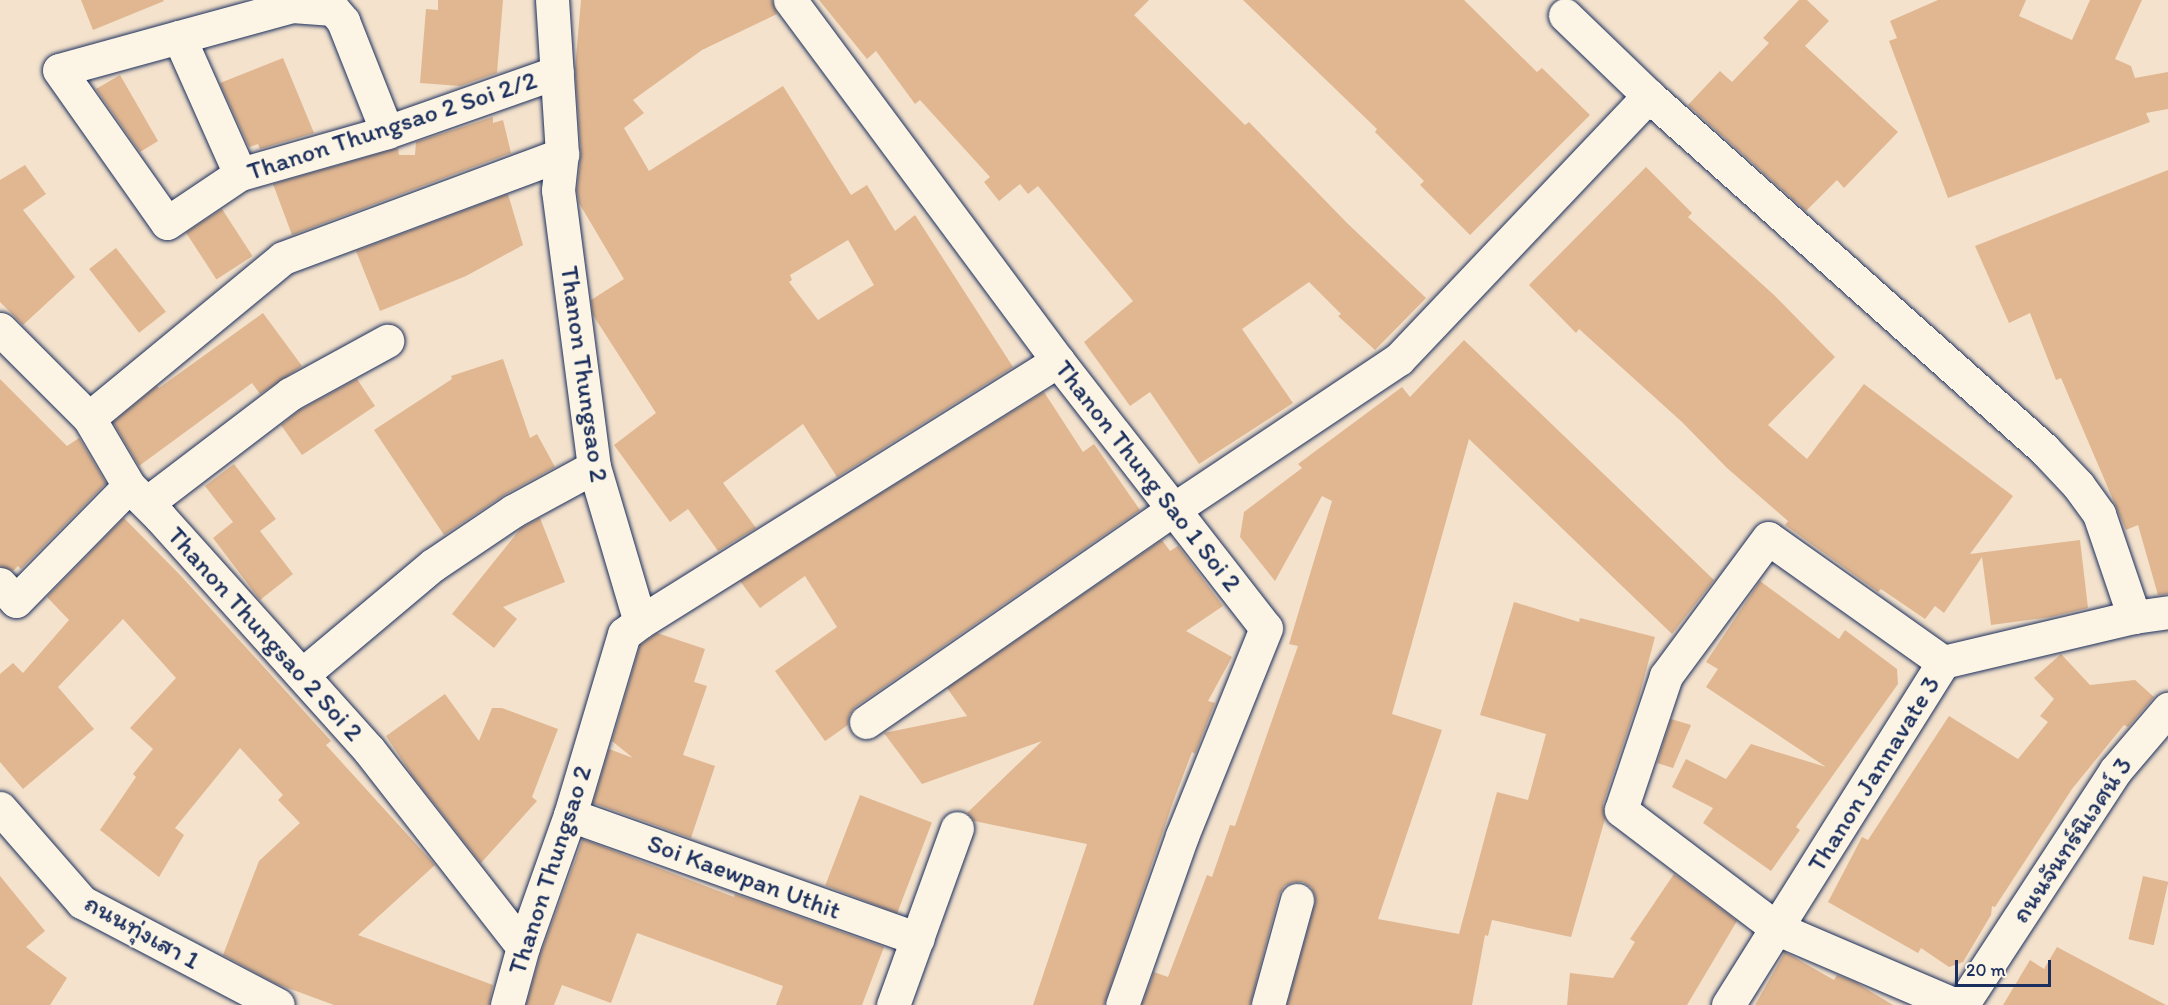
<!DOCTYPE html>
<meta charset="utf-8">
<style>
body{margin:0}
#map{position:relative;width:2168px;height:1005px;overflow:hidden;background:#f4e2cc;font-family:Itim,"Playpen Sans Thai",sans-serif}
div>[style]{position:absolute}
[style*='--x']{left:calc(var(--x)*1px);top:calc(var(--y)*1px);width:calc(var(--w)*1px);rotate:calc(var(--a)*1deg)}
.building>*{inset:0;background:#e0b791;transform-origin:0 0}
.roads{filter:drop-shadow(0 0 2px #1b2f5e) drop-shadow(0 0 2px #1b2f5e)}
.minor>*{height:33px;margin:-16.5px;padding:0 16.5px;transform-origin:16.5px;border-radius:16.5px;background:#fcf5e5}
.tertiary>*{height:33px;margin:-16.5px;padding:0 16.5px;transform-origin:16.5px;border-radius:16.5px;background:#fcf5e5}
span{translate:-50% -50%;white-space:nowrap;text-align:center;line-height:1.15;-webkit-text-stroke:4.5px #fcf5e5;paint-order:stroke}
.street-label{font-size:26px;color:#1b2f5e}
.scale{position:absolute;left:1955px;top:960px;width:96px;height:27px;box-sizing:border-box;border:3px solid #1b2f5e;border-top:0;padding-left:8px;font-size:18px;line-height:21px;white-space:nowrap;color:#1b2f5e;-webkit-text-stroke:4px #fcf5e5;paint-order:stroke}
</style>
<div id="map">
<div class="building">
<div style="clip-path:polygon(81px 0,163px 0,164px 1px,93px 30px)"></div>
<div style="clip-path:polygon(438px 0,503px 0,497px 73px,460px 86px,420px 83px,426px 9px,438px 10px)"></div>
<div style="clip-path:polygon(evenodd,581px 0,772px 0,777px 14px,702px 50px,633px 100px,644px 113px,624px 128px,649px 171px,783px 86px,851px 195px,867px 185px,895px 231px,915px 215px,1013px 367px,837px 477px,803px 424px,723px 483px,756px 528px,718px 551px,688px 509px,670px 522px,614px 445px,656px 413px,593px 315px,591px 300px,624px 279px,579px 203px,577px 190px,581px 153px,575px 69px,581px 0,848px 240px,874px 285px,818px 320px,789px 282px,792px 280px,790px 275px,848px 240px)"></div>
<div style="clip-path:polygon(819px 0,1149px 0,1134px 15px,1245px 125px,1249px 122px,1347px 223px,1426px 298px,1375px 350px,1338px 316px,1341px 314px,1309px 282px,1242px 329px,1293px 403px,1199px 464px,1150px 392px,1130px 406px,1084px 342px,1133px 301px,1038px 186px,1028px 194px,1020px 184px,999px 201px,984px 182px,990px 177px,920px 100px,915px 104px,876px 51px,867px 59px)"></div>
<div style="clip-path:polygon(1243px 0,1464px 0,1537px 72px,1542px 68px,1590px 115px,1470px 235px,1420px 185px,1424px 181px,1375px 132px,1377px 129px)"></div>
<div style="clip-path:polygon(1799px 0,1807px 0,1829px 21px,1805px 46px,1898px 132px,1844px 188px,1837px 180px,1806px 211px,1688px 105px,1720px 71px,1732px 82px,1769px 43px,1763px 38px)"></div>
<div style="clip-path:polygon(1938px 0,2026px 0,2019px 16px,2072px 40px,2090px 0,2142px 0,2115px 59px,2131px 66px,2135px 78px,2168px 72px,2168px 109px,2146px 113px,2150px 122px,1948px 198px,1889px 41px,1897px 38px,1890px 21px)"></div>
<div style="clip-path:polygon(283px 58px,314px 133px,260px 149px,258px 144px,249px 147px,220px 83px)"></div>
<div style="clip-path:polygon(120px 75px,158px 141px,140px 152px,96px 89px)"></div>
<div style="clip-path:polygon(493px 117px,493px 123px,503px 120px,511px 153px,292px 235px,273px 184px,398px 148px,399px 155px,415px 155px,416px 142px)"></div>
<div style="clip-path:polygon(25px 165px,46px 194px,23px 210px,75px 277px,23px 325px,0 302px,0 180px)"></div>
<div style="clip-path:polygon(1646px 167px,1692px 213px,1688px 217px,1774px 295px,1835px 357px,1768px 425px,1807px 459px,1864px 384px,2013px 496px,1970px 554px,2080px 540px,2088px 608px,2051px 617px,1991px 625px,1982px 557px,1944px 613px,1935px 606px,1925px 619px,1881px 589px,1878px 592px,1785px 525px,1788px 521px,1727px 468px,1682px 422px,1579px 329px,1576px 333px,1529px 285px)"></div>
<div style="clip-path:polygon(2168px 170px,2168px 594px,2158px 595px,2138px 525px,2126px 530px,2061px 378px,2056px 380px,2030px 313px,2009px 323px,1975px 246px)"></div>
<div style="clip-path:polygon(508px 194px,523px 245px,466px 276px,380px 311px,356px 251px)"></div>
<div style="left:222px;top:209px;width:56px;height:43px;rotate:57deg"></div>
<div style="left:116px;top:248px;width:81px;height:34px;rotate:52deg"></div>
<div style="clip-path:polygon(263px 313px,302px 366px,260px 394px,252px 383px,139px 466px,113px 422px,157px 386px,159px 388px)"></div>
<div style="clip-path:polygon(1464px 340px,1714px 580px,1672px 634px,1469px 439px,1392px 714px,1442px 730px,1378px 919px,1459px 934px,1497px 792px,1528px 800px,1546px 734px,1480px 715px,1514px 602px,1579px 622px,1580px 618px,1655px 637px,1639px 697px,1603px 804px,1605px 819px,1571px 937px,1492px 920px,1488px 936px,1485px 935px,1472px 1005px,1287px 1005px,1315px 904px,1315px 895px,1311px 887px,1303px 882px,1293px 882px,1284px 886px,1279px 895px,1250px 1005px,1142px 1005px,1154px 972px,1168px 977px,1207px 875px,1212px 877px,1230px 825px,1235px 826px,1298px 646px,1289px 644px,1332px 501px,1322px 496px,1275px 581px,1240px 537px,1244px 512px,1302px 468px,1298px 464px,1402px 387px,1410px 397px)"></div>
<div style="clip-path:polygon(503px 359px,530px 438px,537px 434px,555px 467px,504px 495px,444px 535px,374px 430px,452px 379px,451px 376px)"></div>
<div style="clip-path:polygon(0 379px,67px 446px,79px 438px,106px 483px,21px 569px,18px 566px,13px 571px,0 566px)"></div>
<div style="clip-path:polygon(357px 379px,375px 406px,302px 455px,281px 425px,300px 410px)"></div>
<div style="clip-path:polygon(1044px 392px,1083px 452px,1094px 444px,1140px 510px,855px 707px,849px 715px,848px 725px,825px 741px,775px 671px,837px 627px,805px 576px,760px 608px,740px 581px)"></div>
<div style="clip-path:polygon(234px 464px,276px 519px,260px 531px,293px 574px,260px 600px,213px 538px,233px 522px,205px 486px)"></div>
<div style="clip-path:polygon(124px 518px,180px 575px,331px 741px,326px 745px,435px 865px,358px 935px,493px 985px,489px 1005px,334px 1005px,277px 984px,223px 955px,259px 861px,300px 823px,278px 800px,283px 795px,240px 748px,175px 828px,184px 835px,159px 877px,100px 830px,136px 777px,133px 774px,153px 749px,130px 728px,176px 678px,123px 619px,58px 687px,94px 729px,23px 789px,0 762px,0 674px,13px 663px,23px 673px,69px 620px,47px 597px)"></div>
<div style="clip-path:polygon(540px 518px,565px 582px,503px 607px,517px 619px,494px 648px,452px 614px,521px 528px)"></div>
<div style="clip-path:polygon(1162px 540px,1170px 551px,1178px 546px,1223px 606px,1186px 631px,1232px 657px,1208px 701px,1215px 703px,1195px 754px,1192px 752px,1173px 802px,1104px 1005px,1033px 1005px,1087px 844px,974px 821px,967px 813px,1042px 741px,922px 784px,884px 733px,967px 716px,947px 688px)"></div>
<div style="clip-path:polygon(1760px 581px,1839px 639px,1845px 630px,1897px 669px,1898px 684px,1796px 827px,1800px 830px,1771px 871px,1703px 823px,1713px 808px,1672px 787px,1686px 759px,1726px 779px,1751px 744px,1826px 767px,1706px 687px,1718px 669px,1706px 662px)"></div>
<div style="clip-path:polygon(657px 633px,705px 649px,694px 682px,707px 686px,683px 755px,715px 766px,691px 838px,593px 803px,609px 749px,633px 758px,612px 741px,640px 645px)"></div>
<div style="clip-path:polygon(2061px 654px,2090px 685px,2135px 680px,2154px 697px,2128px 727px,2124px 725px,2072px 789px,1995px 907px,1992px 906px,1991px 915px,1963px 962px,1949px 967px,1921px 948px,1918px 953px,1828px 902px,1862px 837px,1868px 840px,1949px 716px,2018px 759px,2048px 722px,2040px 716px,2054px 699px,2034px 678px)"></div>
<div style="clip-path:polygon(445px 694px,479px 741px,492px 708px,502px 708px,558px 729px,532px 797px,537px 801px,481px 863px,412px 775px,386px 736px)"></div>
<div style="clip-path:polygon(1671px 719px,1691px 725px,1673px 768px,1657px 763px)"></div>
<div style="left:860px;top:795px;width:77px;height:97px;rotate:21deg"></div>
<div style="clip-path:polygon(583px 839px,734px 897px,735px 894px,884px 947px,862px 1005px,776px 1005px,783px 986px,637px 933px,611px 1003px,562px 985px,554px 1005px,526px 1005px,541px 953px)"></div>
<div style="clip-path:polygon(1674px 874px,1737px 921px,1687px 1005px,1567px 1005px,1570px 973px,1613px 978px,1635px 942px,1630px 939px)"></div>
<div style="clip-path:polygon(0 876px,45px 931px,26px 947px,67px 978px,50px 1005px,0 1005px)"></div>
<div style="left:2143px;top:876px;width:26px;height:65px;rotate:13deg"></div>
<div style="clip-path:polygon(2057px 947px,2166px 1005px,2003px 1005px,2030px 960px,2044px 969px)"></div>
<div style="clip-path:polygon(1785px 952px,1834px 980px,1837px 975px,1855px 982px,1893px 1005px,1755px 1005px)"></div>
</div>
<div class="roads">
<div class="minor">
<div style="--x:790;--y:0;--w:450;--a:53.4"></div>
<div style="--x:1058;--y:361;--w:338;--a:52.1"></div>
<div style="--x:1266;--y:628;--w:224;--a:112"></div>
<div style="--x:1182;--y:836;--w:179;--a:109.5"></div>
<div style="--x:1565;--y:15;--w:117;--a:44"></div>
<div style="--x:1649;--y:96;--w:530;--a:41.79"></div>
<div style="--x:2044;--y:449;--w:50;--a:46.6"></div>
<div style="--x:2078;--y:485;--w:36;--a:54"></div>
<div style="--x:2099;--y:514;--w:109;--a:71.2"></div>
<div style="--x:179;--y:37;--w:117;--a:-15.3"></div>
<div style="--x:292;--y:6;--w:41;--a:4.2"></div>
<div style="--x:333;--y:9;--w:16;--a:50"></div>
<div style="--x:343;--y:21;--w:119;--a:68.4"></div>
<div style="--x:240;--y:174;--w:150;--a:-114"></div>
<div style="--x:179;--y:37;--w:124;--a:164.6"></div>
<div style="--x:59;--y:70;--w:187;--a:54.8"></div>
<div style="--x:167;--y:223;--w:88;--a:-33.9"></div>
<div style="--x:240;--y:174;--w:153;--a:-15.9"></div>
<div style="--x:387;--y:132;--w:180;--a:-19.4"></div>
<div style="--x:0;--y:329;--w:126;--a:45"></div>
<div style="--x:89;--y:418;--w:79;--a:59.5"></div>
<div style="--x:129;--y:486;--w:44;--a:45"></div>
<div style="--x:160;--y:517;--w:313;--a:48.1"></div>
<div style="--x:369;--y:750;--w:250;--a:52"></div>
<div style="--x:89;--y:418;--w:251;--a:-39.5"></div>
<div style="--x:283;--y:258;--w:298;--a:-20.4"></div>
<div style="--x:147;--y:503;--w:180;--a:-37.3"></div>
<div style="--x:290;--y:394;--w:111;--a:-28.7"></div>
<div style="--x:0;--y:584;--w:23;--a:47"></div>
<div style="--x:16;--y:601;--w:161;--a:-45.5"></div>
<div style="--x:640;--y:622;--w:493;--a:-32"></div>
<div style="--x:1943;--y:662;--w:214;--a:-144.7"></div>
<div style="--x:1768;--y:538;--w:172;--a:126.5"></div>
<div style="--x:1666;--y:676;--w:141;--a:108.6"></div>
<div style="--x:1621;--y:810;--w:197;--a:37.2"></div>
<div style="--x:1778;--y:929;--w:193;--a:23.2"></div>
<div style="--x:303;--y:674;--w:170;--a:-40"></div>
<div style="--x:433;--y:565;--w:97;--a:-34"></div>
<div style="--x:513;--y:511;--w:92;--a:-28.5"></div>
<div style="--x:866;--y:722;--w:374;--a:-34.7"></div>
<div style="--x:1174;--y:509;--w:270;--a:-33.7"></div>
<div style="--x:1399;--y:359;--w:363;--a:-46.5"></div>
<div style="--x:570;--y:815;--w:369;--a:19.6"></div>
<div style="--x:507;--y:1005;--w:60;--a:-74.6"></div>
<div style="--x:523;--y:947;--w:140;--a:-70.4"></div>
<div style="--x:570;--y:815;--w:189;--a:-73.4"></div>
<div style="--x:624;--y:634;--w:20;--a:-37"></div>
<div style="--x:640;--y:622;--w:162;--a:-106.5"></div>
<div style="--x:594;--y:467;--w:279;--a:-97.4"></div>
<div style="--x:558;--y:190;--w:36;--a:-84"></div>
<div style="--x:562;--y:154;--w:154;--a:-93.7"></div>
<div style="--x:893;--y:1005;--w:188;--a:-70.1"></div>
<div style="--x:1268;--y:1005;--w:109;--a:-74.6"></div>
<div style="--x:1728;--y:1005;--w:405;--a:-57.9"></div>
<div style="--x:1943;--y:662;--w:196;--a:-13.3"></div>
<div style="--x:2134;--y:617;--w:34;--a:-8"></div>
<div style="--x:1962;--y:1005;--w:280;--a:-56.8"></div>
<div style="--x:2115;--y:771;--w:82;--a:-49.5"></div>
</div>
<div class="tertiary">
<div style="--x:0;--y:808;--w:125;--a:48.9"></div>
<div style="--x:82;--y:902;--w:221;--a:27.7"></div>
</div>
</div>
<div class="street-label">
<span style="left:392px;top:126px;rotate:-18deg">Thanon Thungsao 2 Soi 2/2</span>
<span style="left:584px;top:374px;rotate:82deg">Thanon Thungsao 2</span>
<span style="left:1148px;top:476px;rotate:52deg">Thanon Thung Sao 1 Soi 2</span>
<span style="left:265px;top:634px;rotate:48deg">Thanon Thungsao 2 Soi 2</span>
<span style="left:1874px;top:774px;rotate:-58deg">Thanon Jannavate 3</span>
<span style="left:2072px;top:840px;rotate:-56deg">ถนนจันทร์นิเวศน์ 3</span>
<span style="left:550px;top:870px;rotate:-72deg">Thanon Thungsao 2</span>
<span style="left:744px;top:877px;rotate:20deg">Soi Kaewpan Uthit</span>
<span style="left:142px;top:932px;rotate:29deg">ถนนทุ่งเสา 1</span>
</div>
<div class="scale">20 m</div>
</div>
